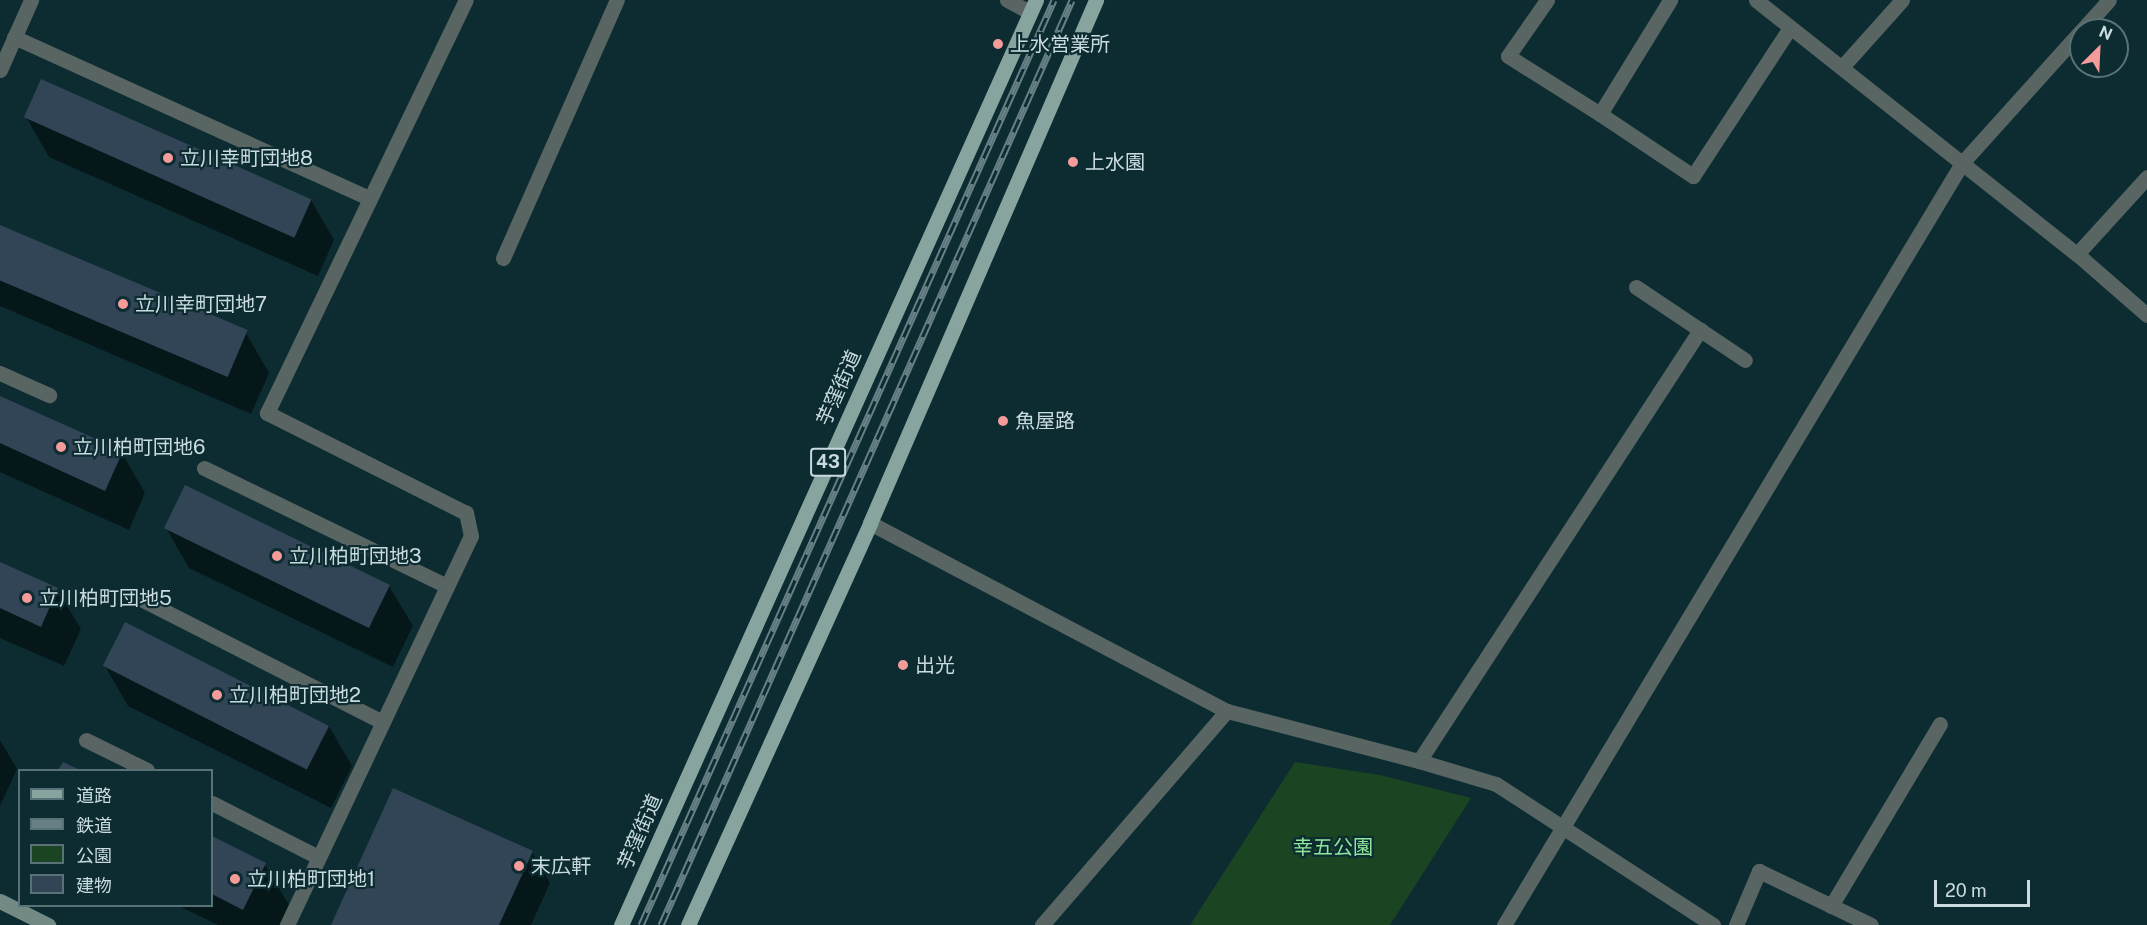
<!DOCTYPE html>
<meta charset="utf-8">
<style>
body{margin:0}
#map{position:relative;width:2147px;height:925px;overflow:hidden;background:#0c2c32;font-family:"Public Sans","Noto Sans JP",sans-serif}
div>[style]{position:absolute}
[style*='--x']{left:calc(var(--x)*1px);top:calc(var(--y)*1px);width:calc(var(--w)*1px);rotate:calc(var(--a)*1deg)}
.green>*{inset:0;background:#1a4422}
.shadow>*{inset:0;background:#0007}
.building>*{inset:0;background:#324557;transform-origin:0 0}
.lane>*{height:15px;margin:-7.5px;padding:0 7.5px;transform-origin:7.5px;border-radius:7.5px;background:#586562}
.street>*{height:15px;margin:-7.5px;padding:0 7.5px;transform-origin:7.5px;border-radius:7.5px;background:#586562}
.secondary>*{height:15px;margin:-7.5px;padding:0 7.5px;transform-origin:7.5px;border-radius:7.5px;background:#738984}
.primary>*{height:15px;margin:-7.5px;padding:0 7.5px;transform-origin:7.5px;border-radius:7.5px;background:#87a49e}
.rail>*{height:7px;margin-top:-3.5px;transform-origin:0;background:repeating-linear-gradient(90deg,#0c2c32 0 14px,#678085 0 28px);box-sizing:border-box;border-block:2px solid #678085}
.dots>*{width:16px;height:16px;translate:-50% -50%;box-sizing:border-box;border:3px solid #0c2c32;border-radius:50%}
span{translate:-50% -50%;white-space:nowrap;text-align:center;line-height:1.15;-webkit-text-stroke:4.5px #0c2c32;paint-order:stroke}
.shield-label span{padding:2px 4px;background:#0c2c32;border:2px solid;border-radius:4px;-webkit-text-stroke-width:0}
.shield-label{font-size:18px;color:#cadbdf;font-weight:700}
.poi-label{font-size:20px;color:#cadbdf}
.left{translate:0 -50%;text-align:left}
.street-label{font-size:20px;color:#cadbdf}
.park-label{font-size:20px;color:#8de69a}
.legend{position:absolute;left:18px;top:769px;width:195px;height:138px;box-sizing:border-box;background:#0c2c32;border:2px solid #587277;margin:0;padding:8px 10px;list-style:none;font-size:18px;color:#cadbdf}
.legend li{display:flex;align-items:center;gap:12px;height:30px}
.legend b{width:30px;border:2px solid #587277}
.north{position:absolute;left:2069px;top:18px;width:60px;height:60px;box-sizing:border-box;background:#0c2c32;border:2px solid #587277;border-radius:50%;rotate:24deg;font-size:16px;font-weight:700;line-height:24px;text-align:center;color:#cadbdf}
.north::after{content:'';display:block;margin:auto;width:21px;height:27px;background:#f59b9a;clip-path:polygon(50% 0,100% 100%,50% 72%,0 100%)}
.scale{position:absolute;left:1934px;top:880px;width:96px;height:27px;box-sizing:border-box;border:3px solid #cadbdf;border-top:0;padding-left:8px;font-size:18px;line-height:21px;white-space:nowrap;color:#cadbdf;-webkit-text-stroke:4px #0c2c32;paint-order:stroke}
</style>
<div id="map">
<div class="green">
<div style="clip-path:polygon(1295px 762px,1380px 775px,1471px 798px,1390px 925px,1190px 925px)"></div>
</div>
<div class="shadow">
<div style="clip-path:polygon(26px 117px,311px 200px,334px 240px,318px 276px,49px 157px)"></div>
<div style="clip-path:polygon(0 227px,246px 333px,269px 373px,251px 414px,0 306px)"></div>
<div style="clip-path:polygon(0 398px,122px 453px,145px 493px,129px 530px,0 472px)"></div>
<div style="clip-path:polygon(166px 528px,389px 586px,413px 626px,393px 667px,189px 568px)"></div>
<div style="clip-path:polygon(0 563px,57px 589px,81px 629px,64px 666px,0 638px)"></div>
<div style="clip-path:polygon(105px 666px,329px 726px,352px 766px,331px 808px,128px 706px)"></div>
<div style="clip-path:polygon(0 740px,17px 769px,0 806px)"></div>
<div style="clip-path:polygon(212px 838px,265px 865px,289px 905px,279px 925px,218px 925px,179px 906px,212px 906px)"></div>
<div style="clip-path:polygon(532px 852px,550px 883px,531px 925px,333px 925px)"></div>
</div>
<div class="building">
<div style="left:41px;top:79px;width:296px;height:42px;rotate:24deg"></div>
<div style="left:0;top:225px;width:269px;height:51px;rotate:23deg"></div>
<div style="clip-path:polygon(0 396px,123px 451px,105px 491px,0 443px)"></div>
<div style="left:185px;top:485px;width:228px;height:48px;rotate:26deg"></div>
<div style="clip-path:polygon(0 562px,58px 588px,41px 627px,0 608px)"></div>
<div style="left:125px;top:622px;width:229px;height:49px;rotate:27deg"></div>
<div style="clip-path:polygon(63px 762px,80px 770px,58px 770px)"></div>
<div style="clip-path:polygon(393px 788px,533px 851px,499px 925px,331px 925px)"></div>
<div style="clip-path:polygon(212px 836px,266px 863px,243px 910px,212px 894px)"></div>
</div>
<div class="lane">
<div style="--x:1007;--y:0;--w:26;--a:28"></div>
<div style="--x:1600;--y:114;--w:134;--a:-58.4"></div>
<div style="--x:503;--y:258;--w:282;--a:-66.2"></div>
<div style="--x:1636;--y:287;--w:131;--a:33.8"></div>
<div style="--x:0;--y:373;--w:54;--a:24.2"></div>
<div style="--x:204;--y:468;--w:270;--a:25.9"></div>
<div style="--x:141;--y:599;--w:271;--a:27"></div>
<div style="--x:86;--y:740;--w:68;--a:26.2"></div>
<div style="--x:212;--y:803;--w:119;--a:27"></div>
<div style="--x:1831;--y:906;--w:212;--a:-59.1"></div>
</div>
<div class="street">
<div style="--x:1547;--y:0;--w:68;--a:124.9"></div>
<div style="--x:1508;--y:56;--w:109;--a:32.2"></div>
<div style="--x:1600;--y:114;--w:112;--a:33.7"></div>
<div style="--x:1693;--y:176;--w:177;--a:-56.8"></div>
<div style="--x:1756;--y:0;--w:409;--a:38.4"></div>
<div style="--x:2077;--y:254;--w:93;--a:41.1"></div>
<div style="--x:2082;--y:30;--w:40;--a:-48"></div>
<div style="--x:14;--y:37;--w:390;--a:24.4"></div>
<div style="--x:1842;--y:67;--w:90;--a:-48.2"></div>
<div style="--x:0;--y:70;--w:77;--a:-66.1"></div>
<div style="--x:2077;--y:254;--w:104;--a:-47.7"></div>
<div style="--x:870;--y:523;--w:403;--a:27.8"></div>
<div style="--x:1227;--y:711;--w:198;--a:14.6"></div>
<div style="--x:1419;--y:761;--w:80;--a:16.6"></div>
<div style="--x:1496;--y:784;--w:259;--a:33"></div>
<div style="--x:1419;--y:761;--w:515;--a:-56.9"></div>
<div style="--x:287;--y:925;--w:430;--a:-64.7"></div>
<div style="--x:471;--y:536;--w:24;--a:-102"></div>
<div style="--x:466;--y:513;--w:223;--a:-153.3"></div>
<div style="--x:267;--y:413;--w:458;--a:-64.3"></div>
<div style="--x:1042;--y:925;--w:283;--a:-49.2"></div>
<div style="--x:1504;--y:925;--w:889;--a:-58.99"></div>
<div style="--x:1962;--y:163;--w:178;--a:-48"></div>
<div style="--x:1736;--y:925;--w:59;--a:-66.9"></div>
<div style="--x:1759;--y:871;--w:124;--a:25.7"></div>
</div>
<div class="secondary">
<div style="--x:0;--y:901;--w:54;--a:26.6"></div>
</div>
<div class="primary">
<div style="--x:621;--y:925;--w:1014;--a:-65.84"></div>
<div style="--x:688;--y:925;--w:441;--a:-65.6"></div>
<div style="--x:870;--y:523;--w:570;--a:-66.63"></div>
</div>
<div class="rail">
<div style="--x:641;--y:925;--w:1013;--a:-65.94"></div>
<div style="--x:661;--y:925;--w:1012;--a:-66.04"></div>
</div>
<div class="dots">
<div style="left:998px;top:44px;background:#f59b9a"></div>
<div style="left:168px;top:158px;background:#f59b9a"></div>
<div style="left:1073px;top:162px;background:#f59b9a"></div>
<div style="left:123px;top:304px;background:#f59b9a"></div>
<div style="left:1003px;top:421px;background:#f59b9a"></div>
<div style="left:61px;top:447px;background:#f59b9a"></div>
<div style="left:277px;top:556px;background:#f59b9a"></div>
<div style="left:27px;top:598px;background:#f59b9a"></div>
<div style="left:903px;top:665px;background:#f59b9a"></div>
<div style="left:217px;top:695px;background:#f59b9a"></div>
<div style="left:519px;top:866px;background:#f59b9a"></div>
<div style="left:235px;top:879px;background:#f59b9a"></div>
</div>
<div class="shield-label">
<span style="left:828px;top:462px">43</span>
</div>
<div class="poi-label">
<span class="left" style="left:1010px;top:44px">上水営業所</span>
<span class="left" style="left:180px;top:158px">立川幸町団地8</span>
<span class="left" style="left:1085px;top:162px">上水園</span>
<span class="left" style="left:135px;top:304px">立川幸町団地7</span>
<span class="left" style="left:1015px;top:421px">魚屋路</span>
<span class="left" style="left:73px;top:447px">立川柏町団地6</span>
<span class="left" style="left:289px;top:556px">立川柏町団地3</span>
<span class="left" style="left:39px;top:598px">立川柏町団地5</span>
<span class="left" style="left:915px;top:665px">出光</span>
<span class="left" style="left:229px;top:695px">立川柏町団地2</span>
<span class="left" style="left:531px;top:866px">末広軒</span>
<span class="left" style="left:247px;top:879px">立川柏町団地1</span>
</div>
<div class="street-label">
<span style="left:839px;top:388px;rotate:-66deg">芋窪街道</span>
<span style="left:640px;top:832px;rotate:-66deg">芋窪街道</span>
</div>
<div class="park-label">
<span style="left:1333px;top:847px">幸五公園</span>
</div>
<ul class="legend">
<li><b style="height:8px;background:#87a49e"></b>道路</li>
<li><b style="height:8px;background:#678085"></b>鉄道</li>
<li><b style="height:16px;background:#1a4422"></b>公園</li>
<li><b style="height:16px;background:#324557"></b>建物</li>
</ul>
<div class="north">N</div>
<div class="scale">20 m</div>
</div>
